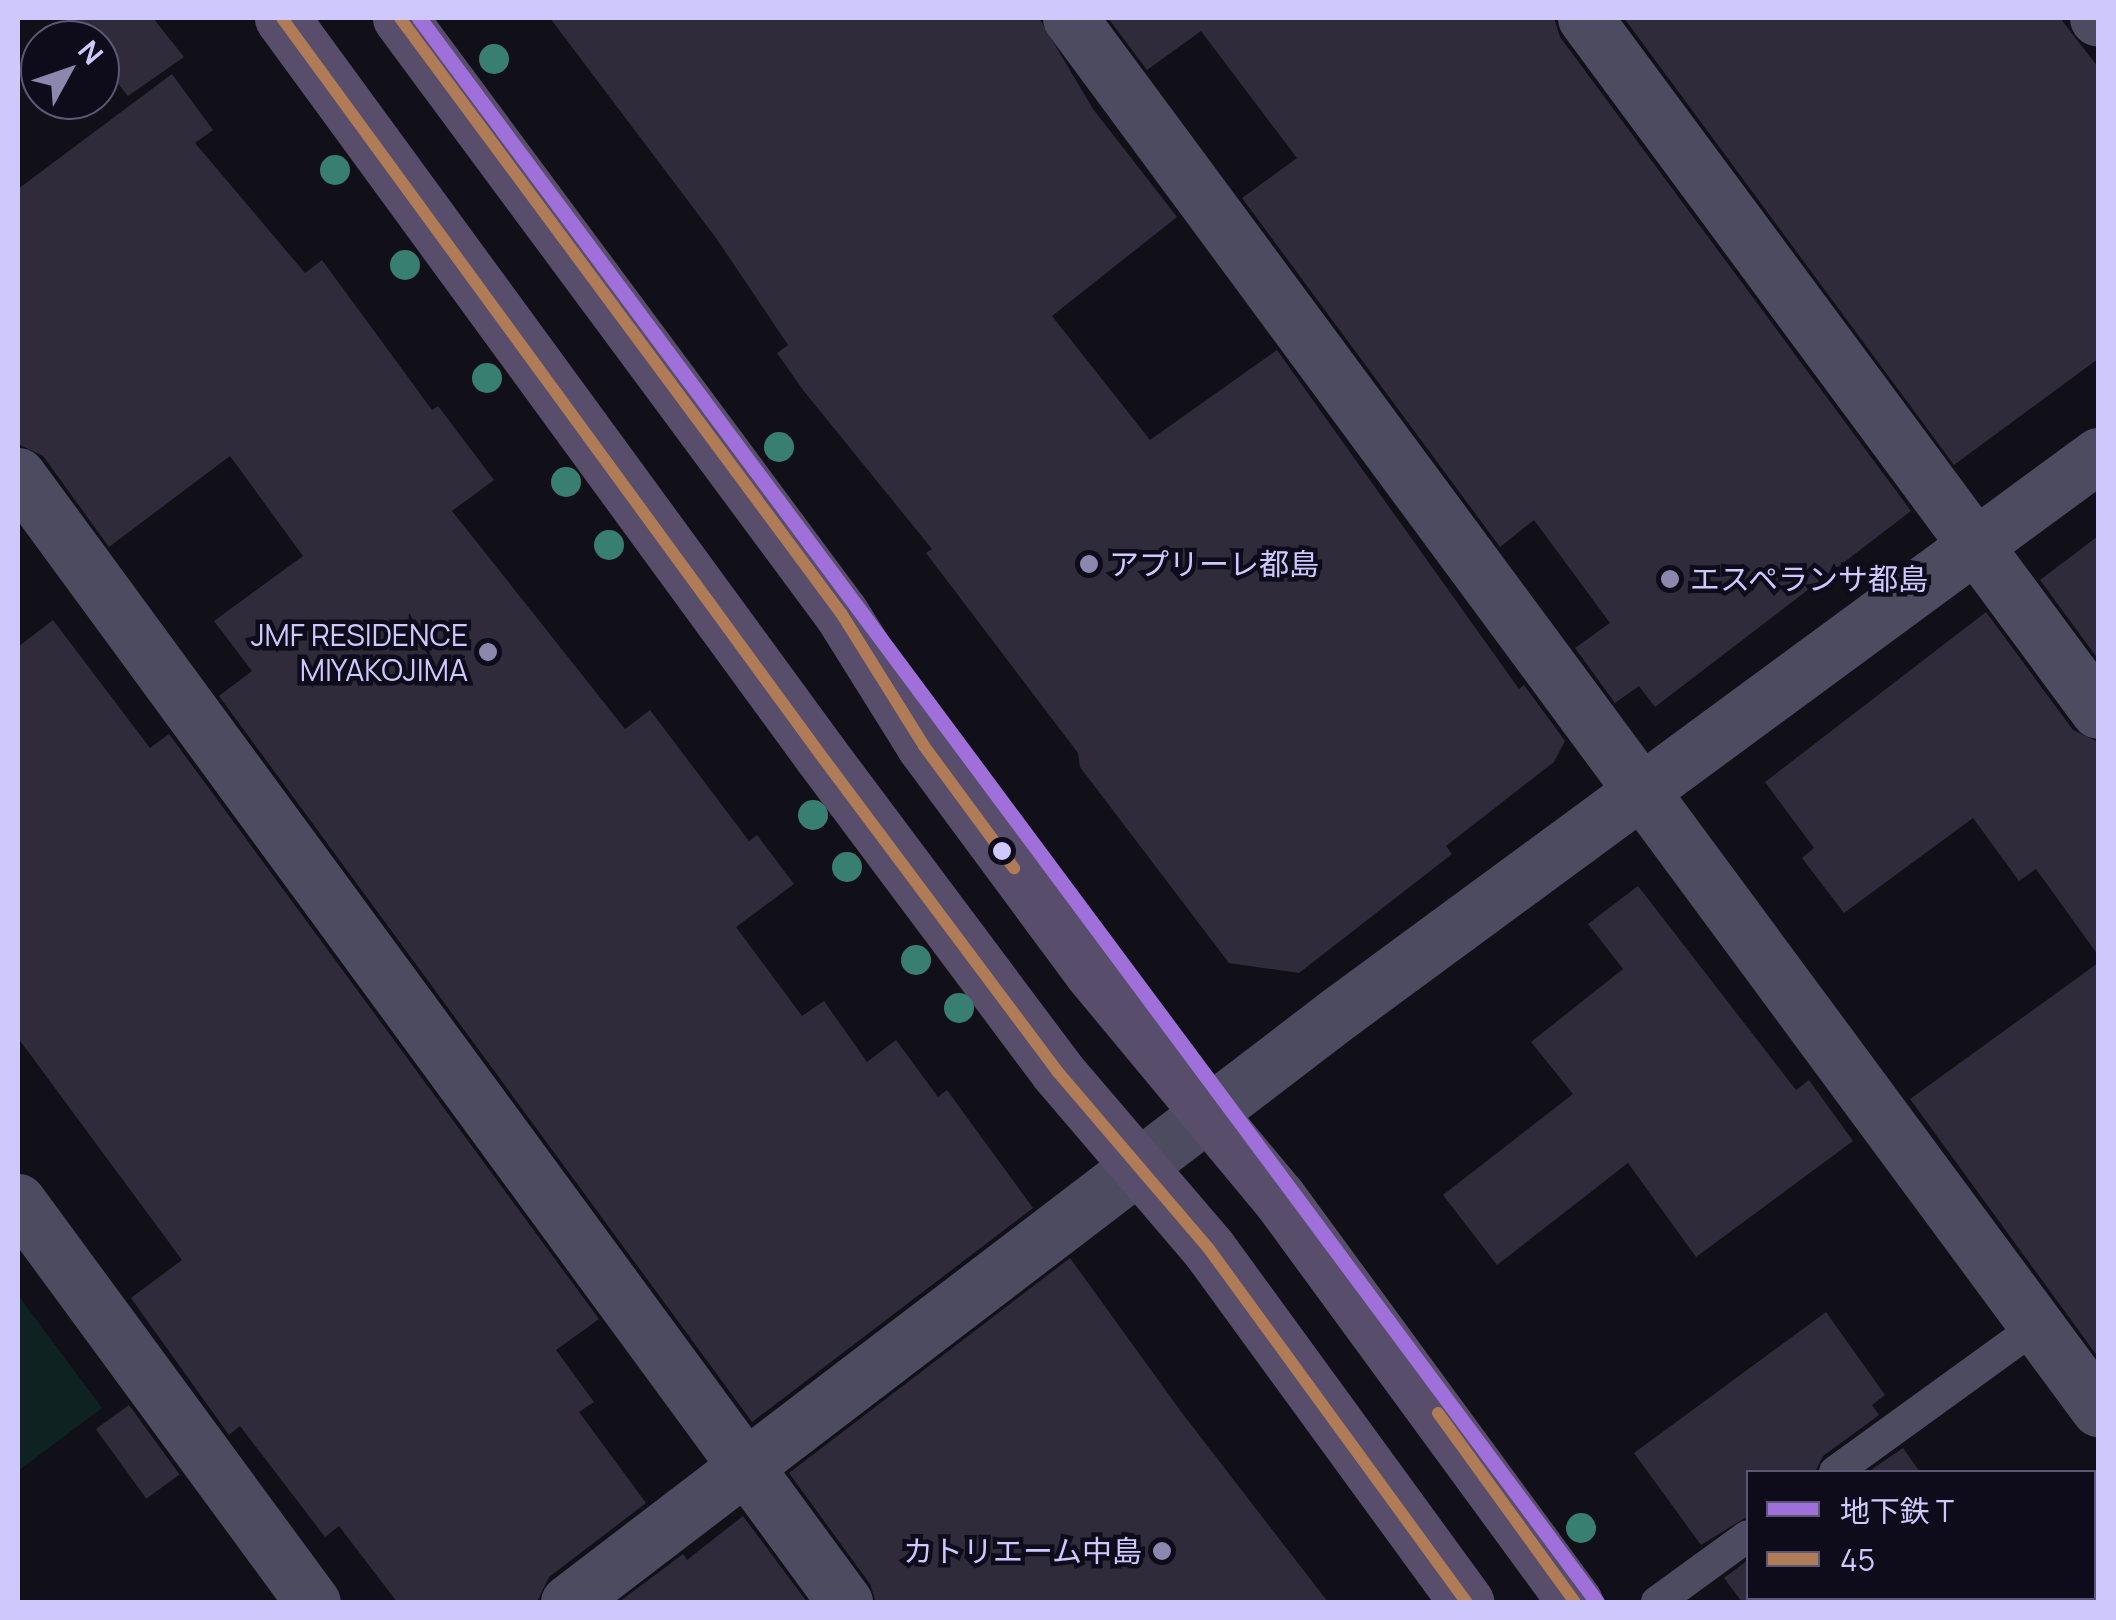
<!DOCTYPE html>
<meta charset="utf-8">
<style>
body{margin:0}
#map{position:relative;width:2116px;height:1620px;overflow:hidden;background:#111018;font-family:Manrope,"Noto Sans JP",sans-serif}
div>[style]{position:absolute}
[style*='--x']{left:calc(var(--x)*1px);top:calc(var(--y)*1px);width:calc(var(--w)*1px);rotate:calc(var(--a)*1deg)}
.green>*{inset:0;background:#0f2222}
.building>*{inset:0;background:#2f2b3b;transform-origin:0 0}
.service>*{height:32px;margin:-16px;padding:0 16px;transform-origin:16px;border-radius:16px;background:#4c4b60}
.minor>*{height:55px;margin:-27.5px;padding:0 27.5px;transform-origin:27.5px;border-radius:27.5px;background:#4c4b60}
.primary>*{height:55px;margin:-27.5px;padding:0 27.5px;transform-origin:27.5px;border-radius:27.5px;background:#584d6a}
.bus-1>*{height:12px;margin:-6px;padding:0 6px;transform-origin:6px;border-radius:6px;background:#b07c57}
.metro-1>*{height:15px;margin:-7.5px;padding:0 7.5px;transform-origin:7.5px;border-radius:7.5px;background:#9f70da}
.trees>*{width:30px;height:30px;margin:-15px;border-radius:50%;background:#387e71}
.dots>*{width:28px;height:28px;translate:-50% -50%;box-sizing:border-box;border:5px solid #0e0c1b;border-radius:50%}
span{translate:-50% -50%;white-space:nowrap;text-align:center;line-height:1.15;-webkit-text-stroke:9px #0e0c1b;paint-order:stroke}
.poi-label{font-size:30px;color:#cec8fd}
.left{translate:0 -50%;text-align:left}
.right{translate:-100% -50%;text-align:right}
.frame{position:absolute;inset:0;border:20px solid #cec8fd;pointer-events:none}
.legend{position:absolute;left:1746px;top:1470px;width:350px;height:130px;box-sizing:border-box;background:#0e0c1b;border:2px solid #5b5775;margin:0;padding:12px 18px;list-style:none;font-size:30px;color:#cec8fd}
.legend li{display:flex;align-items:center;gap:20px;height:50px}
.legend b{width:50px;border:2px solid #5b5775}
.north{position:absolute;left:20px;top:20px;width:100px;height:100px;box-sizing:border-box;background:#0e0c1b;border:2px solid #5b5775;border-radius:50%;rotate:50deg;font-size:28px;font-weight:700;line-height:40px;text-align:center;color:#cec8fd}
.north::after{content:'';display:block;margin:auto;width:35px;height:45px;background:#8c88ad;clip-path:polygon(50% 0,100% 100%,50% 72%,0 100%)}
</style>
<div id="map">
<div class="green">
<div style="clip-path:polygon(18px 1295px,102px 1408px,18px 1471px)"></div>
</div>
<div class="building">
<div style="clip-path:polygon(66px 18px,153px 18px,184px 57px,128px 96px,100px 61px,100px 40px,83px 40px)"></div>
<div style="clip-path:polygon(550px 18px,1039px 18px,1093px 109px,1177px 217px,1052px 316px,1150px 440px,1277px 350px,1519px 689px,1524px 685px,1565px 741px,1554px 762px,1446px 846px,1452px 854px,1299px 973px,1229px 963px,1080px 767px,1078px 753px,926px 553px,932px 549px,803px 390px,777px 353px,788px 345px,716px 238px)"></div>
<div style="clip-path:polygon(1108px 18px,1554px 18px,1560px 37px,1911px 511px,1655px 707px,1639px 686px,1615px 703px,1575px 648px,1610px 623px,1534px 520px,1500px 547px,1242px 198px,1297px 158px,1201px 31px,1147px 70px)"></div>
<div style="clip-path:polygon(1624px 18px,2060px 18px,2098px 67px,2098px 359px,1954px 465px)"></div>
<div style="clip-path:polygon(172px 74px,213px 130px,195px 143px,305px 273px,322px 260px,432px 410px,438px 406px,494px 480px,452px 511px,625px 729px,650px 710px,749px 841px,757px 835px,794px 884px,736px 927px,802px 1016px,824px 1001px,867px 1062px,896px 1040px,938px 1097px,947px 1090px,1033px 1208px,752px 1422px,219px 696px,252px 671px,214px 621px,303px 556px,230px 456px,109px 547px,43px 456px,18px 444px,18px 189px)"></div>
<div style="clip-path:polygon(2098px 536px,2098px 659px,2040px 580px)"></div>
<div style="clip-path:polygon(1986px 612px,2073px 730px,2098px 742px,2098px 955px,2036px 869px,2019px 881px,1973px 818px,1844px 913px,1802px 858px,1814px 848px,1765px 782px)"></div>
<div style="clip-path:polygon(53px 620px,150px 748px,169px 734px,599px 1319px,556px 1350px,594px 1402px,579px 1412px,646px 1503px,549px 1577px,537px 1602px,397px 1602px,339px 1526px,325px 1537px,240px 1426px,229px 1435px,131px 1298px,182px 1260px,18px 1038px,18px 647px)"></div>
<div style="clip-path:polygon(1638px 886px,1796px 1090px,1809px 1080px,1853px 1141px,1696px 1257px,1628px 1163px,1497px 1265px,1443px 1195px,1573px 1094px,1531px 1042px,1623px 969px,1588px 924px)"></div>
<div style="clip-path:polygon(2098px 963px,2098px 1357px,1910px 1099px)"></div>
<div style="clip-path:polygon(1070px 1258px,1182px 1413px,1328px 1602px,876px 1602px,870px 1584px,789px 1473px)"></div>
<div style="clip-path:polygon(1826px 1312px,1885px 1395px,1872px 1405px,1879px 1415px,1823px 1456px,1815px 1472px,1748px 1472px,1748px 1516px,1701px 1545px,1634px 1453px)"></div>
<div style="left:129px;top:1405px;width:86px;height:41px;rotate:54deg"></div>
<div style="clip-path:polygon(1903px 1448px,1920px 1472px,1868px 1472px)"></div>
<div style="clip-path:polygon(743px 1516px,807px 1602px,619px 1602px,683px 1554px,687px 1560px)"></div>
<div style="clip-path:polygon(1748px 1560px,1748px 1602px,1742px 1602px,1724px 1578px)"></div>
</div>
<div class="service">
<div style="--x:1835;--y:1472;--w:249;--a:-35.9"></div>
<div style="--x:1657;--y:1602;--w:112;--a:-36"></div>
</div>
<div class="minor">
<div style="--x:1070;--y:18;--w:1730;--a:53.53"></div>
<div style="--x:1585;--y:18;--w:862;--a:53.49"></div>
<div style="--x:2097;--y:18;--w:1;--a:45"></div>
<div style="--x:18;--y:475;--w:1398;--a:53.73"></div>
<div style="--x:18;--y:1201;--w:498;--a:53.7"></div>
<div style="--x:568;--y:1602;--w:970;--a:-37.38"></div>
<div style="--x:1339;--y:1013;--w:942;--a:-36.32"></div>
</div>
<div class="primary">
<div style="--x:282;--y:18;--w:912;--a:53.83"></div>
<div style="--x:820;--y:754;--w:396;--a:53.2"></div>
<div style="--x:1057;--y:1071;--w:234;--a:49.5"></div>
<div style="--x:1209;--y:1249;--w:437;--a:53.9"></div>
<div style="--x:400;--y:18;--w:741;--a:53.46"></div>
<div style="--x:841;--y:613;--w:157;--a:58"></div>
<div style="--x:924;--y:746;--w:282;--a:53.5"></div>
<div style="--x:1092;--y:973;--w:293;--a:50.3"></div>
<div style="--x:1279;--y:1198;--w:501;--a:53.77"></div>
</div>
<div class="bus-1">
<div style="--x:282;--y:18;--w:912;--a:53.83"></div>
<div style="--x:820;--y:754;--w:396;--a:53.2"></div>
<div style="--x:1057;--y:1071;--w:234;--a:49.5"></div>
<div style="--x:1209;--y:1249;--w:437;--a:53.9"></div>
<div style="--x:400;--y:18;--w:741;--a:53.46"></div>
<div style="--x:841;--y:613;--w:157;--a:58"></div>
<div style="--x:924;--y:746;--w:152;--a:53.6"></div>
<div style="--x:1438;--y:1413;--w:233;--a:54.1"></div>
</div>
<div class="metro-1">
<div style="--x:419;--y:18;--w:1974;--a:53.36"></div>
</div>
<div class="trees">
<div style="left:494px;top:59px"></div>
<div style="left:335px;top:170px"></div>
<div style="left:405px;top:265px"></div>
<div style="left:487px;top:378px"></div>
<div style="left:779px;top:447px"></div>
<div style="left:566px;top:482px"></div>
<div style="left:609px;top:545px"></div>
<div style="left:813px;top:815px"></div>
<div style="left:847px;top:867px"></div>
<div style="left:916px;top:960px"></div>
<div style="left:959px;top:1008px"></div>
<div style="left:1581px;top:1528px"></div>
</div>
<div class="dots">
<div style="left:1089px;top:564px;background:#8c88ad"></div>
<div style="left:1670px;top:579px;background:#8c88ad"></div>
<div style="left:488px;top:652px;background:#8c88ad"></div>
<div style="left:1002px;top:851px;background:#cec8fd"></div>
<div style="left:1162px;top:1551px;background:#8c88ad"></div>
</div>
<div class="poi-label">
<span class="left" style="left:1109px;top:564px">アプリーレ都島</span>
<span class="left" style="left:1690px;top:579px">エスペランサ都島</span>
<span class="right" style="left:468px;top:652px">JMF RESIDENCE<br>MIYAKOJIMA</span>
<span class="right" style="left:1142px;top:1551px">カトリエーム中島</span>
</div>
<div class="frame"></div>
<ul class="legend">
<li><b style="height:12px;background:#9f70da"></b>地下鉄 T</li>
<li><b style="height:12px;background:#b07c57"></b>45</li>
</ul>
<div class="north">N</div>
</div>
